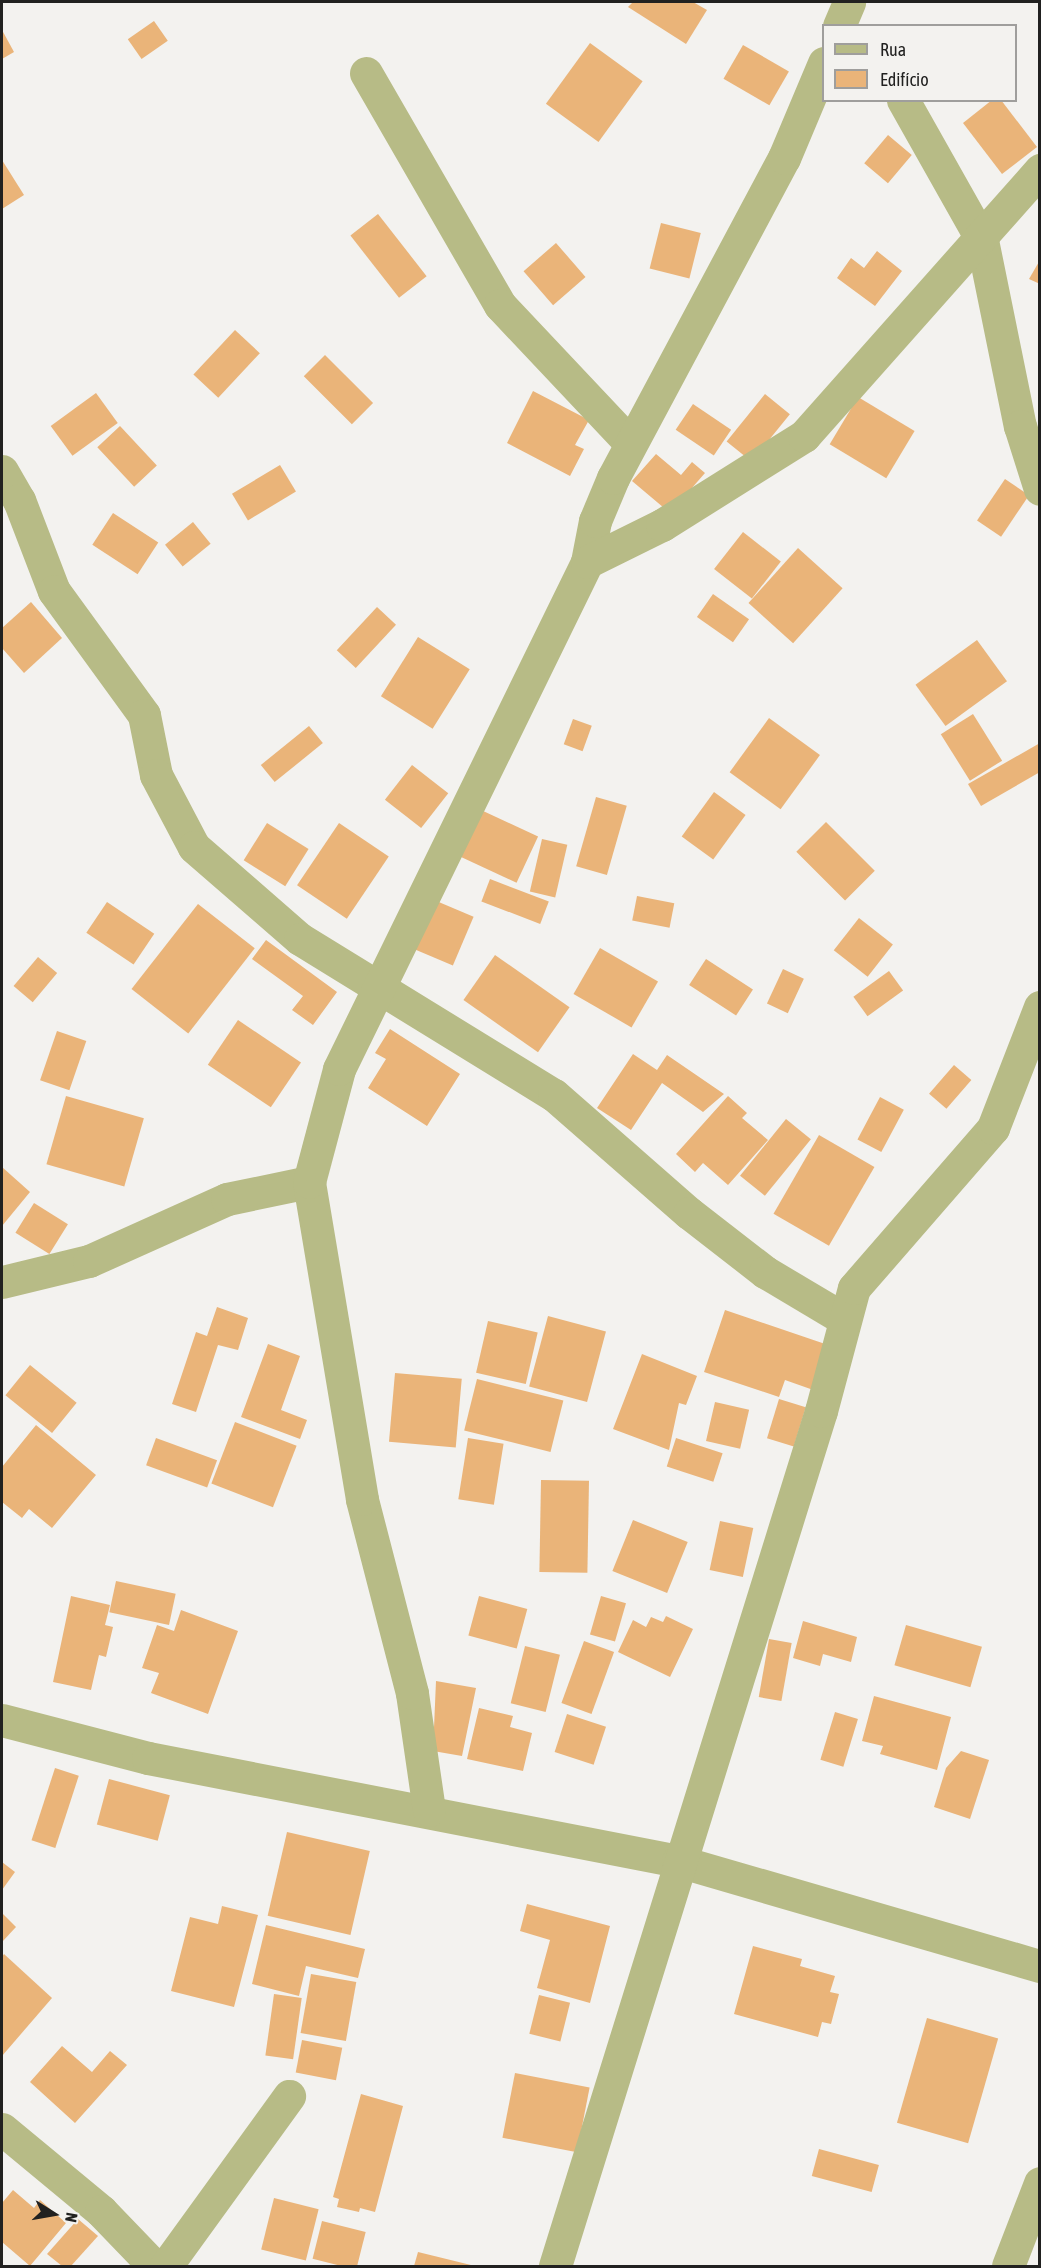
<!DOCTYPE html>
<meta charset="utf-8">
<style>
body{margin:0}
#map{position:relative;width:1041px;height:2268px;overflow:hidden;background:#f3f2ef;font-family:"Asap Condensed",sans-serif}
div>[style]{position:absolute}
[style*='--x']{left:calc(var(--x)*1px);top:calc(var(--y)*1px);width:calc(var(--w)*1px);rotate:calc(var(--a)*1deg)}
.building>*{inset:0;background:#eab479;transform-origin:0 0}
.minor>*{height:33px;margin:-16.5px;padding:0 16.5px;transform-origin:16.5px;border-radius:16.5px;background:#b7bb86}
span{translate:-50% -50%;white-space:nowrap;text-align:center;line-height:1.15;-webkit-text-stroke:6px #f3f2ef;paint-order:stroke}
.frame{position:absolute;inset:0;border:3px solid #212120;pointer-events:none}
.legend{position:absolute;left:822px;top:24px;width:195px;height:78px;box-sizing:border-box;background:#f3f2ef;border:2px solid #9f9e9c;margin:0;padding:8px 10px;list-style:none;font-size:18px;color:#212120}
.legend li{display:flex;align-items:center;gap:12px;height:30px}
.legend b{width:30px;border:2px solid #9f9e9c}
.north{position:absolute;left:24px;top:2184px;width:60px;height:60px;-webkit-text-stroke:4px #f3f2ef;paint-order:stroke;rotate:101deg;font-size:16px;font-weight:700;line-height:24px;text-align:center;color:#212120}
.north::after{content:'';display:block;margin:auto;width:21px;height:27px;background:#212120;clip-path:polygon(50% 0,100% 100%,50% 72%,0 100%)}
</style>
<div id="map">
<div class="building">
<div style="clip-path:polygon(633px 2px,693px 2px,707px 10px,686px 44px,628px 7px)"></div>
<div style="left:154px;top:21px;width:24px;height:32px;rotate:55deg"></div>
<div style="clip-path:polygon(2px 30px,14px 52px,2px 59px)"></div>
<div style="left:590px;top:43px;width:65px;height:75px;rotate:36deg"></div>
<div style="left:743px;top:45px;width:53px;height:39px;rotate:30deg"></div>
<div style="clip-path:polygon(992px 100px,1001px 100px,1037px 147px,1002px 174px,963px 123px)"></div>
<div style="left:888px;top:135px;width:31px;height:37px;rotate:40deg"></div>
<div style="clip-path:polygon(2px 160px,24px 195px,2px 209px)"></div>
<div style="left:378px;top:214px;width:79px;height:35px;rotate:52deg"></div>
<div style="left:661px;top:223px;width:41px;height:47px;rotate:14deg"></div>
<div style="left:556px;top:243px;width:45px;height:43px;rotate:49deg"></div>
<div style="clip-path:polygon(877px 251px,902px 271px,875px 306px,837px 278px,851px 258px,864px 268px)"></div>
<div style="clip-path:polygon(1040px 260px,1040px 284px,1029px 279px)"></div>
<div style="left:235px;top:330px;width:34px;height:61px;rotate:43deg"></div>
<div style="left:325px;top:355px;width:68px;height:30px;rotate:45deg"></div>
<div style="clip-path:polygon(533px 391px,589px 420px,575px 445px,584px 449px,570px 476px,507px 443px)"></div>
<div style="left:96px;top:393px;width:37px;height:56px;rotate:54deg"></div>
<div style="left:765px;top:394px;width:32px;height:61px;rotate:39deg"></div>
<div style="left:858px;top:397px;width:66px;height:55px;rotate:31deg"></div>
<div style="left:693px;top:404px;width:46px;height:31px;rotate:34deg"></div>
<div style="left:120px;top:426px;width:54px;height:31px;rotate:47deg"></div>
<div style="clip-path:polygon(656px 454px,681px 475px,692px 462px,705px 473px,670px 513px,632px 481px)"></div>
<div style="left:280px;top:465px;width:31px;height:56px;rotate:59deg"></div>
<div style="left:1005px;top:479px;width:29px;height:50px;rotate:34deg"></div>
<div style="left:113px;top:513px;width:54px;height:38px;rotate:33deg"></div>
<div style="left:193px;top:522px;width:28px;height:36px;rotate:51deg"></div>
<div style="left:743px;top:532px;width:48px;height:47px;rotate:38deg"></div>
<div style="left:798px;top:548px;width:60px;height:74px;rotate:42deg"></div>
<div style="left:713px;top:594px;width:44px;height:28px;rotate:35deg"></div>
<div style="clip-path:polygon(31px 602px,62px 638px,24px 673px,2px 648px,2px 628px)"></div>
<div style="left:377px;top:607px;width:26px;height:59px;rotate:43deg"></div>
<div style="left:418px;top:637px;width:61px;height:70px;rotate:32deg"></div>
<div style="left:977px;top:640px;width:51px;height:76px;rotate:54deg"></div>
<div style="left:973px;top:714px;width:55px;height:38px;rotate:58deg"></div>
<div style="left:769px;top:718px;width:63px;height:67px;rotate:36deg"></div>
<div style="left:573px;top:719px;width:20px;height:27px;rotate:20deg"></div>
<div style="left:309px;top:726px;width:22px;height:62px;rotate:51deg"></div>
<div style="clip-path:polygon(1040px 743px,1040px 772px,981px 806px,968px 784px)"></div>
<div style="left:412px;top:765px;width:46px;height:44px;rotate:38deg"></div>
<div style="left:714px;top:792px;width:39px;height:55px;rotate:36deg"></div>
<div style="left:596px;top:797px;width:32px;height:72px;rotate:16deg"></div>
<div style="left:481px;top:810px;width:63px;height:51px;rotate:25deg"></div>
<div style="left:826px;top:822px;width:69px;height:42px;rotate:45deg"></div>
<div style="left:267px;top:823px;width:49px;height:44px;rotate:32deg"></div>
<div style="left:339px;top:823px;width:60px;height:75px;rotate:34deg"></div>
<div style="left:542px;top:839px;width:26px;height:54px;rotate:13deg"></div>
<div style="left:490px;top:879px;width:63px;height:24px;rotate:21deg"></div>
<div style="left:637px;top:896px;width:38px;height:25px;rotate:11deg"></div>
<div style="left:434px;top:900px;width:43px;height:53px;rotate:23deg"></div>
<div style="left:107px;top:902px;width:57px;height:37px;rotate:34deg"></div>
<div style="left:198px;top:904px;width:72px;height:108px;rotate:38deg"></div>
<div style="left:859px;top:918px;width:43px;height:41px;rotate:38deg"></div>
<div style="clip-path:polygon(266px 940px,337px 992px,313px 1025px,292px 1010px,303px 996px,252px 959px)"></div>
<div style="left:600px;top:948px;width:67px;height:53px;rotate:30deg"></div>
<div style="left:495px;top:955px;width:91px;height:55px;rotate:35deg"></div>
<div style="left:38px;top:957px;width:25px;height:38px;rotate:40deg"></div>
<div style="left:706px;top:959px;width:56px;height:31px;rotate:33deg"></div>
<div style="left:783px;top:969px;width:23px;height:38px;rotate:25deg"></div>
<div style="left:889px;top:971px;width:24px;height:44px;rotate:54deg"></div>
<div style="left:238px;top:1020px;width:76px;height:54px;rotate:34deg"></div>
<div style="clip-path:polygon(390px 1029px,460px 1074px,427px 1126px,368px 1088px,386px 1059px,375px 1053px)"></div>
<div style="left:57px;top:1031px;width:31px;height:52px;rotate:19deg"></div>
<div style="clip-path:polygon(633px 1054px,657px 1070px,667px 1055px,724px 1094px,703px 1112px,662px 1083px,631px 1130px,597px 1108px)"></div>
<div style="left:954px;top:1065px;width:23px;height:38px;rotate:41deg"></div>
<div style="left:66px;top:1096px;width:81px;height:71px;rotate:16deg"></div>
<div style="clip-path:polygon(728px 1096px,747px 1113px,742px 1118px,768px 1140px,728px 1185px,703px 1163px,695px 1172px,676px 1154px)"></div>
<div style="left:880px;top:1097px;width:27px;height:48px;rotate:28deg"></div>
<div style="left:786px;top:1119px;width:32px;height:73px;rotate:39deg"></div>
<div style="left:819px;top:1135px;width:64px;height:91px;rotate:30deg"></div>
<div style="clip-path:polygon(2px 1167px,30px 1192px,2px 1226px)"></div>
<div style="left:34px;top:1203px;width:40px;height:35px;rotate:32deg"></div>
<div style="clip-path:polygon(217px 1307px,248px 1318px,238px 1350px,218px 1345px,196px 1412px,172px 1404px,196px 1332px,207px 1336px)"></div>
<div style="clip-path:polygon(725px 1310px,834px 1347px,819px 1392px,785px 1380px,779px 1397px,704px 1372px)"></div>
<div style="left:548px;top:1316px;width:60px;height:73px;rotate:15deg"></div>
<div style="left:488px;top:1321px;width:51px;height:53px;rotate:13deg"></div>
<div style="clip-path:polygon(268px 1344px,300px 1356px,281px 1410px,307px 1420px,300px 1439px,241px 1417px)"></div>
<div style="clip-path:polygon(642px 1354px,697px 1376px,686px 1405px,679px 1403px,669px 1450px,613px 1429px)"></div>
<div style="left:30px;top:1365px;width:60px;height:39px;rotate:39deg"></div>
<div style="left:395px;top:1373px;width:67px;height:69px;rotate:5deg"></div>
<div style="left:477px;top:1379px;width:89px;height:53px;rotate:14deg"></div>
<div style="left:779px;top:1399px;width:28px;height:41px;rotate:17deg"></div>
<div style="left:715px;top:1402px;width:35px;height:40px;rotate:13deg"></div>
<div style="left:235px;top:1422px;width:66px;height:66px;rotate:21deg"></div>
<div style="clip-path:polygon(36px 1425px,96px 1475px,52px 1528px,29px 1509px,22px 1518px,2px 1502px,2px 1467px)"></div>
<div style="left:156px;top:1438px;width:65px;height:29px;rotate:20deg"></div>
<div style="left:468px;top:1438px;width:36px;height:62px;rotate:9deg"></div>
<div style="left:676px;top:1438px;width:49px;height:30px;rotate:18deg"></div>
<div style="left:541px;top:1480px;width:48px;height:92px;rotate:1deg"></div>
<div style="left:633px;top:1520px;width:59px;height:55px;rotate:22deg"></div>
<div style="left:720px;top:1521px;width:34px;height:50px;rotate:12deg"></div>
<div style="left:116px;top:1581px;width:61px;height:32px;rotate:12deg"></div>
<div style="clip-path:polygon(71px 1596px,110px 1605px,105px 1625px,113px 1627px,106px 1657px,99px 1655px,91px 1690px,53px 1682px)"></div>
<div style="left:479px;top:1596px;width:50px;height:41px;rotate:15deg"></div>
<div style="left:601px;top:1596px;width:26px;height:40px;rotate:16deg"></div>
<div style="clip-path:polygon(181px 1610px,238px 1631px,208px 1714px,151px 1693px,159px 1673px,142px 1668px,157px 1625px,174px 1631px)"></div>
<div style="clip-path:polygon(666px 1616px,693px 1629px,670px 1677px,618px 1652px,633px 1620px,646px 1627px,651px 1617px,663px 1622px)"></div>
<div style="clip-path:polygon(803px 1621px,857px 1637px,851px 1662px,823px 1654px,820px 1666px,793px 1658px)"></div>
<div style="left:906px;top:1625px;width:79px;height:42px;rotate:16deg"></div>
<div style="left:769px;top:1639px;width:23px;height:59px;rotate:10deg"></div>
<div style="left:584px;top:1641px;width:32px;height:66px;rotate:20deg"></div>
<div style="left:525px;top:1646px;width:36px;height:59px;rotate:14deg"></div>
<div style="clip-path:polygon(436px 1681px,476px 1688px,462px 1756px,433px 1751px)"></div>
<div style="clip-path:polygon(874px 1696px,951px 1717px,937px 1770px,880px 1754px,883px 1746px,862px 1741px)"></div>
<div style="clip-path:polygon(479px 1708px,513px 1716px,510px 1727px,532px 1733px,523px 1771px,467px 1759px)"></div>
<div style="left:835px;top:1712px;width:24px;height:50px;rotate:17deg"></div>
<div style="left:567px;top:1714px;width:41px;height:40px;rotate:18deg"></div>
<div style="clip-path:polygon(961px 1751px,989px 1760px,970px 1819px,934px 1807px,946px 1768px)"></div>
<div style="left:55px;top:1768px;width:25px;height:76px;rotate:18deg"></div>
<div style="left:109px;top:1779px;width:63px;height:47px;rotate:15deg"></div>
<div style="left:287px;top:1832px;width:85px;height:86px;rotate:13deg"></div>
<div style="clip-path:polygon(2px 1862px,15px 1872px,2px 1890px)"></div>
<div style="clip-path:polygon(527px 1904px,610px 1926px,590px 2003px,537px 1988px,550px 1940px,520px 1931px)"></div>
<div style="clip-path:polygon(222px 1906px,258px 1915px,234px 2007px,171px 1991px,190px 1917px,218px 1924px)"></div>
<div style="clip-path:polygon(2px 1913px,16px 1927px,2px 1942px)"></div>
<div style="clip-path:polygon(266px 1925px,365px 1949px,358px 1978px,306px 1966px,299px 1996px,252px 1984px)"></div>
<div style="clip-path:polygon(753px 1946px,802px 1959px,800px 1966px,835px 1976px,830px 1992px,839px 1994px,831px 2024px,822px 2022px,818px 2037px,734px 2014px)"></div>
<div style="clip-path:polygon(4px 1954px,52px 1998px,2px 2056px,2px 1957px)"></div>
<div style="left:311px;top:1974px;width:46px;height:60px;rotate:10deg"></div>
<div style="left:274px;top:1994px;width:28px;height:62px;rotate:8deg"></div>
<div style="left:539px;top:1995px;width:32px;height:40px;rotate:14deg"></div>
<div style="left:927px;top:2018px;width:74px;height:109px;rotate:16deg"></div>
<div style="left:302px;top:2040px;width:41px;height:33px;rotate:11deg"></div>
<div style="clip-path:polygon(62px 2046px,92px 2072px,110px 2051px,127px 2065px,75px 2123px,30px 2082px)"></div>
<div style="left:515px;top:2073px;width:76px;height:66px;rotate:11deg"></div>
<div style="clip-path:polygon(361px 2094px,403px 2106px,375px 2212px,360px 2208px,359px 2212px,337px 2207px,339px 2199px,333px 2197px)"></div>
<div style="left:819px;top:2149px;width:62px;height:28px;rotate:15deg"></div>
<div style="clip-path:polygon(13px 2190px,34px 2208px,40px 2200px,66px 2223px,30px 2266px,2px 2242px,2px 2203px)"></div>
<div style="left:274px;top:2198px;width:46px;height:53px;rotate:14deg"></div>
<div style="clip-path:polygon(78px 2219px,98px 2236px,71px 2266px,62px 2266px,47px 2254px)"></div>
<div style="left:322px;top:2221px;width:45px;height:39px;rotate:14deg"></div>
<div style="clip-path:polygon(418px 2252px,475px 2266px,414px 2266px)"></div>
</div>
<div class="minor">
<div style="--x:839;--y:26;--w:26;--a:-67"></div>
<div style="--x:366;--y:73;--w:268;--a:60"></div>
<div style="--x:500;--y:305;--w:190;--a:46.7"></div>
<div style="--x:903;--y:100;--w:161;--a:60.6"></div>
<div style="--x:982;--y:240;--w:190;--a:78.5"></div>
<div style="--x:1020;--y:426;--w:66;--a:72.4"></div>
<div style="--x:2;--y:471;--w:34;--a:60"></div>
<div style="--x:19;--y:500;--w:97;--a:69"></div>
<div style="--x:54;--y:591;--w:153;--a:54"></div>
<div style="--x:144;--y:715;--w:61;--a:78.7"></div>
<div style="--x:156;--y:775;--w:81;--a:62.2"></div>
<div style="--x:194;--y:847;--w:140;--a:41"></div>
<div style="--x:300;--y:939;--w:298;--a:31.6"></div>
<div style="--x:554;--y:1095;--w:179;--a:41.2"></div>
<div style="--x:689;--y:1213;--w:96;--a:37.8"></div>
<div style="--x:765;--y:1272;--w:92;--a:30.7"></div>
<div style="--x:587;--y:562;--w:42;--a:-79"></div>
<div style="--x:595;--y:521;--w:47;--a:-67.3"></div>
<div style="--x:613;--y:478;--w:363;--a:-61.9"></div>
<div style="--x:784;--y:158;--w:103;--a:-67.2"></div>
<div style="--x:2;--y:1282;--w:89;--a:-13.6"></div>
<div style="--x:89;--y:1261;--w:151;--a:-24.2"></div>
<div style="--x:227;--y:1199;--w:84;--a:-11.7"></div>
<div style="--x:2;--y:1720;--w:151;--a:14.6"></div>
<div style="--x:148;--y:1758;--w:540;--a:11"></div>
<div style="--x:678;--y:1861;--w:377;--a:16.2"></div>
<div style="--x:429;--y:1810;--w:118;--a:-98.3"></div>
<div style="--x:412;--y:1693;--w:200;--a:-104.5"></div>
<div style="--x:362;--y:1499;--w:321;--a:-99.5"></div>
<div style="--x:309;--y:1182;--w:117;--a:-75.1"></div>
<div style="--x:339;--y:1069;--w:564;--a:-63.93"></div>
<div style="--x:587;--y:562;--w:84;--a:-26.3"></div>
<div style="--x:662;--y:525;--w:168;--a:-32.1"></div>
<div style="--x:804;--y:436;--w:356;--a:-48.4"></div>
<div style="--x:2;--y:2129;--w:129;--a:39.6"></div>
<div style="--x:101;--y:2211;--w:76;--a:46.1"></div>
<div style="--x:166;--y:2266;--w:210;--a:-54.1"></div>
<div style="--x:555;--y:2266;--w:895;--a:-72.72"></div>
<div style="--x:821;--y:1411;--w:127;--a:-75"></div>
<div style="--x:854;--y:1288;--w:212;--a:-49"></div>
<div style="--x:993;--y:1128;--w:130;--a:-68.8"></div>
<div style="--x:1008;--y:2266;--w:89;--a:-68.9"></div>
</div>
<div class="frame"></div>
<ul class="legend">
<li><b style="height:8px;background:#b7bb86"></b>Rua</li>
<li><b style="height:16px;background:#eab479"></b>Edifício</li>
</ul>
<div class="north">N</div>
</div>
